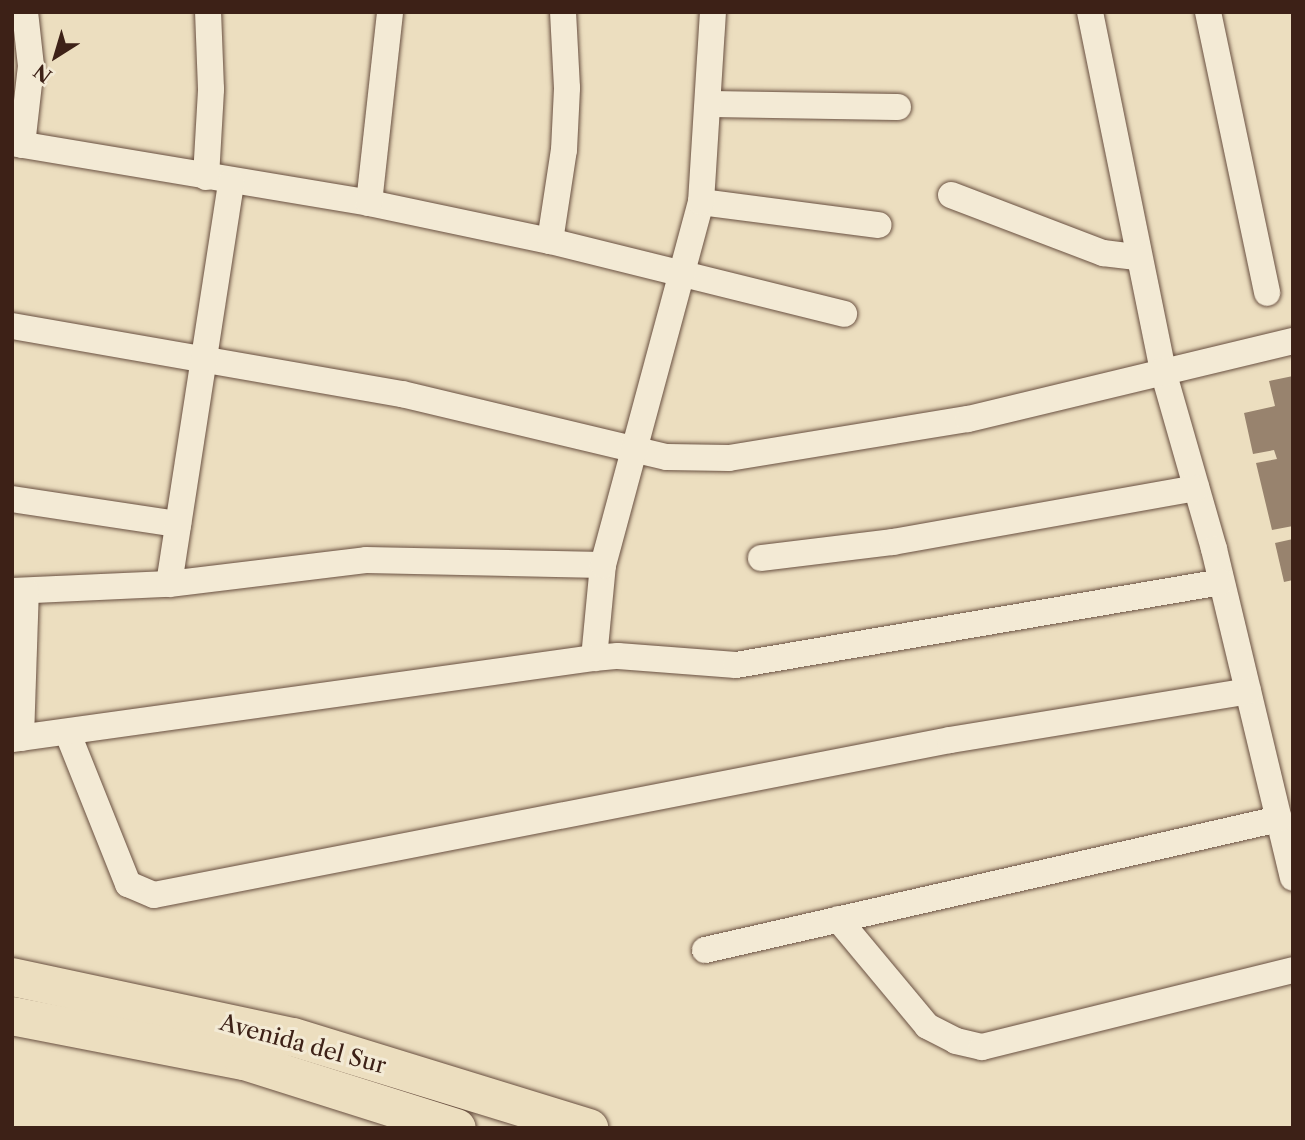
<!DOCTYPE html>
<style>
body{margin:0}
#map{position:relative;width:1305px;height:1140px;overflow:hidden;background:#ecdebf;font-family:"Libre Caslon Text",serif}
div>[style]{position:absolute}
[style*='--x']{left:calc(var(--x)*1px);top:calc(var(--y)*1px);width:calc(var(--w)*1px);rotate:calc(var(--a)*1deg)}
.building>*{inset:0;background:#98836e}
.roads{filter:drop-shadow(0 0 2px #695041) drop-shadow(0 0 2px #695041)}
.minor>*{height:26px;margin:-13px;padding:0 13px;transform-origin:13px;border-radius:13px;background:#f3ead5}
.highway>*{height:38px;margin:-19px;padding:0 19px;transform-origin:19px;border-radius:19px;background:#ecdebf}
span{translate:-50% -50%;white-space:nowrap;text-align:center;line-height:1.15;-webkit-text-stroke:6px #f3ead5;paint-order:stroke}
.street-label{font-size:23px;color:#3d2117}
.frame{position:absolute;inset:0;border:14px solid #3d2117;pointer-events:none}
.north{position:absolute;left:21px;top:21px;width:70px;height:70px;-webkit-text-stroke:5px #f3ead5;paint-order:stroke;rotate:217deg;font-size:19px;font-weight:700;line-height:28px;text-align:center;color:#3d2117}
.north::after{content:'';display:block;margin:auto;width:24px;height:32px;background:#3d2117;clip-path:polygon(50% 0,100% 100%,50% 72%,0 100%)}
</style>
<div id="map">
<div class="building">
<div style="clip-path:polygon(1293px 376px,1293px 526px,1272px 530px,1256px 463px,1277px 459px,1274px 450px,1253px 454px,1244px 413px,1275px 406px,1269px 381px)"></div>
<div style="clip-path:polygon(1293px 539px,1293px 580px,1284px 582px,1275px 543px)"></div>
</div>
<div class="roads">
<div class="minor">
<div style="--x:1090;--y:12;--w:366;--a:78.5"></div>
<div style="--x:1163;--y:371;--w:185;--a:74"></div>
<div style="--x:1214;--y:549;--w:338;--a:76.5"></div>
<div style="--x:1208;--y:12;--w:287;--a:78.1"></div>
<div style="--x:709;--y:104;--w:189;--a:0.9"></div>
<div style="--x:12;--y:143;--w:362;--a:9.5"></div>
<div style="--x:369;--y:203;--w:185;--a:11.9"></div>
<div style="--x:550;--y:241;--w:303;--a:13.9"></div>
<div style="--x:22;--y:145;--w:80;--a:-83.5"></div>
<div style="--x:31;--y:66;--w:54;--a:-96.3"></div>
<div style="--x:206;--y:177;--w:88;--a:-86.7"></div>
<div style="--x:211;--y:89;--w:77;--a:-92.2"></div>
<div style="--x:951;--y:195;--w:163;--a:20.9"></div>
<div style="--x:1103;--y:253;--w:34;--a:7"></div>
<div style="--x:701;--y:202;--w:179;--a:7.4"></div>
<div style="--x:369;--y:203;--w:192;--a:-83.7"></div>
<div style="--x:550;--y:241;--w:92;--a:-81.3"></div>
<div style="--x:564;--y:150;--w:62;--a:-87.2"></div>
<div style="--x:567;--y:88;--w:76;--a:-93"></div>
<div style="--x:12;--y:326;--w:396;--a:9.9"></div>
<div style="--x:402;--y:394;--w:272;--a:13.4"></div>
<div style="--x:667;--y:457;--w:62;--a:0.9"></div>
<div style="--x:729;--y:458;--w:242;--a:-9.3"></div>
<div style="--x:968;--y:419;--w:334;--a:-13.5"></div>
<div style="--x:12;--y:499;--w:168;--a:8.6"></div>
<div style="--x:761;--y:558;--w:133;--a:-6.9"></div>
<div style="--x:893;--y:542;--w:308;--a:-10.1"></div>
<div style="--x:169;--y:584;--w:407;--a:-81.2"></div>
<div style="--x:12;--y:591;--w:157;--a:-2.6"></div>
<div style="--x:169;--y:584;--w:198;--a:-6.9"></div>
<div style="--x:366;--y:560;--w:237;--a:1.2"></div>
<div style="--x:594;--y:658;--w:93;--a:-84.5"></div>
<div style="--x:603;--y:565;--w:376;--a:-74.9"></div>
<div style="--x:701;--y:202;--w:190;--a:-86.4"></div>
<div style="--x:68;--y:734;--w:162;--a:68.2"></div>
<div style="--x:128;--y:884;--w:28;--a:23"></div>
<div style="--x:154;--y:895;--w:811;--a:-11.02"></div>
<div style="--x:950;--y:740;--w:302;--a:-9.3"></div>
<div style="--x:21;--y:738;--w:147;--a:-88.1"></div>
<div style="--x:12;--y:739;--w:588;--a:-7.92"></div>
<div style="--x:594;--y:658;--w:24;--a:-5"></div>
<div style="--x:618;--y:656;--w:118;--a:4.4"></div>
<div style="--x:736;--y:665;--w:492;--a:-9.7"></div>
<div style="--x:838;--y:919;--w:139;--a:50.2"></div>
<div style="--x:927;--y:1026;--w:33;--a:27"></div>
<div style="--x:956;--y:1041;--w:27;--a:13"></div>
<div style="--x:982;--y:1047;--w:320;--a:-13.9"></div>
<div style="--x:705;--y:950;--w:589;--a:-12.86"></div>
</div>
<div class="highway">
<div style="--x:12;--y:977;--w:287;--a:12.1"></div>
<div style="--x:293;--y:1037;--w:310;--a:17.1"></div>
<div style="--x:12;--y:1016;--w:236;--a:11"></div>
<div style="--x:244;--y:1061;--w:223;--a:17.5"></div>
</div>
</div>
<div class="street-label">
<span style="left:303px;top:1044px;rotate:15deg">Avenida del Sur</span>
</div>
<div class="frame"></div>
<div class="north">N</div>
</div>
